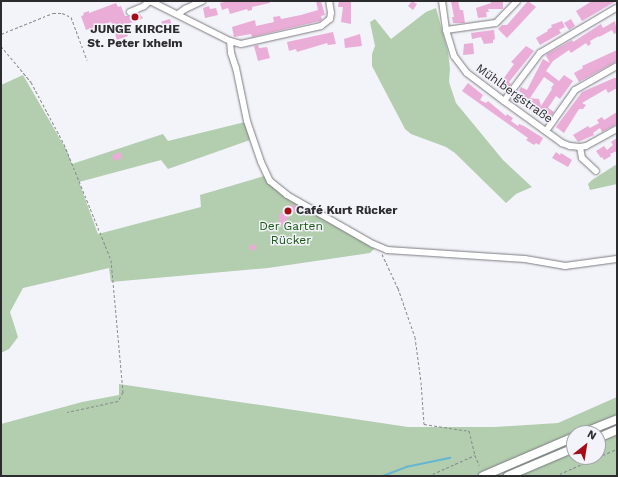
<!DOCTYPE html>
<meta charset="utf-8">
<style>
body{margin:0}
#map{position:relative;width:618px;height:477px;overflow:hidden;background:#f3f3fa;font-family:"Work Sans",sans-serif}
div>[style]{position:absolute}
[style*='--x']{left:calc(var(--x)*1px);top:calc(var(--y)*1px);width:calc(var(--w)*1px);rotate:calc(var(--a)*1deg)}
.green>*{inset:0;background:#b2ceae}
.stream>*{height:1.5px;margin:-0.75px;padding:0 0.75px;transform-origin:0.75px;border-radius:0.75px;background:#65b6d2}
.building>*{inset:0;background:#e9add7;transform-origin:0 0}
.path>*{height:1px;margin-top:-0.5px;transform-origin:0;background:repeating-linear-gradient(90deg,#8a8a8f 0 3px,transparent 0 5px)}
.roads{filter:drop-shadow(0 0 1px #7a7a7f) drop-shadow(0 0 1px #7a7a7f)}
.minor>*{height:6px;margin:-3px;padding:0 3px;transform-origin:3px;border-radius:3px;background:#fff}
.highway>*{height:8px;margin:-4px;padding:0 4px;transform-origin:4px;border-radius:4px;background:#fff}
.dots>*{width:11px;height:11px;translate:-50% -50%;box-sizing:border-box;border:2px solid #f3f3fa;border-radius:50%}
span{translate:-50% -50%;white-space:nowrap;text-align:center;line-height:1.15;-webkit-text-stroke:3px #f3f3fa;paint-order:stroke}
.poi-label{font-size:12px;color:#2c2c2f;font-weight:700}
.left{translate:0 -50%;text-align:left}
.street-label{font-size:12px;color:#2c2c2f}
.park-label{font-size:12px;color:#175611}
.frame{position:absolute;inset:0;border:2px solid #2c2c2f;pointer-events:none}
.north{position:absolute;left:566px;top:425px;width:40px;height:40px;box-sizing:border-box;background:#f3f3fa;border:1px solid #a3a3a9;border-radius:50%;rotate:30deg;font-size:11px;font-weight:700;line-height:16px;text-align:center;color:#2c2c2f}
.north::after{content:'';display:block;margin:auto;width:14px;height:18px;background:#a50e18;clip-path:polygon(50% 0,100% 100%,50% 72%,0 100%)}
</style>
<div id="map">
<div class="green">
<div style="clip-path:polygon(436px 8px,448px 52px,450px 69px,449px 82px,456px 103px,503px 160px,532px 187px,516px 194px,506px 203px,455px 153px,446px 147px,411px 134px,405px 129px,372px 66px,372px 54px,375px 46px,370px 22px,375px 19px,391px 39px,426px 12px)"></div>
<div style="clip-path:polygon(23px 75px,67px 151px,72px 164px,163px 134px,168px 141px,245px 122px,250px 140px,168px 169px,161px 160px,79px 182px,98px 234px,201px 207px,200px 195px,264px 176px,288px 198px,374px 247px,374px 249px,370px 253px,268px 268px,111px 282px,109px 268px,23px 288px,10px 312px,18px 337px,9px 349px,1px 353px,1px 85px)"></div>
<div style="clip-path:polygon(617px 164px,617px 184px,590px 190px,588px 184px,592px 180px)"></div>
<div style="clip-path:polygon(evenodd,119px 384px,408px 427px,495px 427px,558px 423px,617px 397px,617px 476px,1px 476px,1px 424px,82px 402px,119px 395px,119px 384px,574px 433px,598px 433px,598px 457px,574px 457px,574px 433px)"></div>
</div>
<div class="stream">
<div style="--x:383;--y:476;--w:25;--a:-21"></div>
<div style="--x:406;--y:467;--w:45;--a:-11.6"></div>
</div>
<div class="building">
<div style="clip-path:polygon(228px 1px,269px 1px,270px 3px,252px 7px,252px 10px,248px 11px,247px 9px,230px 14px,228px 8px,222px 10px,220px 3px)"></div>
<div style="clip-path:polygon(316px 1px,321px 1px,325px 15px,321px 16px,322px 20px,320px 21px,252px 37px,251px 34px,234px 37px,232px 27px,255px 20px,256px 26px,274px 22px,273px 17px,280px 16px,281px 19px,301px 15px,318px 10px)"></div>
<div style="clip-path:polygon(339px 1px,351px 1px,351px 24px,341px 22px,343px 7px,338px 7px)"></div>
<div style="clip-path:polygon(412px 1px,417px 4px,413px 10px,408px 6px)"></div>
<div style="clip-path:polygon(451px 1px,458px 1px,460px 10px,463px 10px,465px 23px,453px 23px,452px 17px,454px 17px)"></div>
<div style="clip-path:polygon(491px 1px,503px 1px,503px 9px,488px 9px,489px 12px,486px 12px,487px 17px,478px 18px,476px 8px,491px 3px)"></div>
<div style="clip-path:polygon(528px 1px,536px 7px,507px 38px,498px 29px,502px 25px,507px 25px)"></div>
<div style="clip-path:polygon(592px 1px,616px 1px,582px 21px,576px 11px)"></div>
<div style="clip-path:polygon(116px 3px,118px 7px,121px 6px,125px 16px,131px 16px,139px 13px,143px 18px,134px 23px,133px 22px,124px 25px,128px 36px,117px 40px,111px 22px,86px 30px,81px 16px,84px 15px,83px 13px,89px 11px,89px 13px)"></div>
<div style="clip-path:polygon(209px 6px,210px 9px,216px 8px,218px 15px,205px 18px,203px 8px)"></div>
<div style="left:170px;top:19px;width:7px;height:9px;rotate:74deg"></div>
<div style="clip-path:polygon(571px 19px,575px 26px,569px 30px,564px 23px)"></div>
<div style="clip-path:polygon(562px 21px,565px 27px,559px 30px,561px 33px,540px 45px,536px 38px,548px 31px,547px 30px,552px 27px,551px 25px)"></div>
<div style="clip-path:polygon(evenodd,615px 21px,617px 32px,614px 34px,612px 30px,599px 37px,599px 36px,590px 41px,591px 44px,588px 46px,586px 43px,571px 53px,569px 50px,553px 61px,546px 71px,559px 81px,564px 75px,573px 81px,560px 99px,556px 96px,548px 108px,554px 112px,548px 120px,526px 107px,528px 103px,518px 97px,520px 97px,523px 94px,519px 91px,521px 87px,527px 90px,543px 59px,550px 63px,546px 56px,547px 54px,572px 40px,573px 42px,601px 24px,603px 28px,615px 21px,544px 77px,554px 84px,551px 88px,552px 89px,541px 106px,539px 99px,530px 98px,544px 77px)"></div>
<div style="clip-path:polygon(494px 30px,495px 39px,493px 40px,493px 43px,484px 44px,481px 37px,472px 39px,471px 33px)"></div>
<div style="clip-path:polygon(333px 32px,336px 44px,328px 45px,327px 43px,297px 52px,296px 49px,289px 51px,287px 42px)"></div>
<div style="clip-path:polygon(360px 34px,362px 46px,345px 48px,344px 39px)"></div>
<div style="clip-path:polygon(473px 43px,474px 54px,463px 55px,464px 44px)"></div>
<div style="clip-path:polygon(258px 45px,259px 48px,267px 47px,270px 58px,258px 61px,254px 46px)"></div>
<div style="clip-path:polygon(526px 46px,534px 51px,509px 82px,511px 84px,506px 90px,499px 85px,514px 64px,511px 62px)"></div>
<div style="clip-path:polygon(617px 50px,617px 61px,579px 82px,574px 73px,583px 68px,582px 66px)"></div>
<div style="left:486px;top:68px;width:13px;height:8px;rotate:29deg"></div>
<div style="clip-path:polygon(614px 78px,617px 78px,617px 88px,608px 93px,606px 89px,582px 103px,586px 105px,583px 109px,579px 109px,564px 133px,556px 127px,582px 92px)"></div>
<div style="clip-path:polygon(468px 83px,483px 95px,480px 100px,486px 103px,488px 101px,506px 116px,507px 114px,513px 118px,511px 121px,518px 126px,519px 124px,524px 126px,543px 138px,539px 145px,536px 143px,534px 145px,526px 140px,528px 138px,462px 91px)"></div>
<div style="clip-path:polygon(617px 112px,617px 124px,602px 132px,600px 128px,593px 133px,594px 135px,578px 142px,573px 135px,588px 126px,590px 128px,599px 123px,597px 120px,602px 117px,604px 120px)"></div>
<div style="clip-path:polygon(617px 138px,617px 151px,610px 154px,611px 156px,604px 160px,602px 157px,601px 158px,596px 151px,604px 146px,607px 150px,613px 145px,611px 142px)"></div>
<div style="clip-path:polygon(121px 152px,122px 158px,114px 161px,112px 155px)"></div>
<div style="clip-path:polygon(556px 152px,560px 155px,561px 153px,572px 160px,568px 167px,552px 158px)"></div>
<div style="clip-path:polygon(291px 204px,299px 209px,296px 213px,293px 211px,282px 226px,278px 223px,280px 220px,278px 216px)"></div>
<div style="clip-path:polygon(255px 244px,256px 249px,251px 251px,249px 246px)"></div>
</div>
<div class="path">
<div style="--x:1;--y:34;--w:56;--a:-22"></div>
<div style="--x:53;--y:13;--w:9;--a:0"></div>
<div style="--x:62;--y:13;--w:10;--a:24"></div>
<div style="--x:71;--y:17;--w:46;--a:69.6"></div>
<div style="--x:1;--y:46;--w:47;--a:50.2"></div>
<div style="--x:31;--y:82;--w:70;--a:62"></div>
<div style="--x:64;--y:144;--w:125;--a:67.9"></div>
<div style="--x:111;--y:260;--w:133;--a:84.8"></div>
<div style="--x:123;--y:392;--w:10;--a:119"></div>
<div style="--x:118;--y:401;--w:52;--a:167.8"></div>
<div style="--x:382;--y:254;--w:38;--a:65"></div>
<div style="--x:398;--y:288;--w:52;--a:70.9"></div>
<div style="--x:415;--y:337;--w:45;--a:82.4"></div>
<div style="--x:421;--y:382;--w:42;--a:85.9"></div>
<div style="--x:424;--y:424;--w:46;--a:8.8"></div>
<div style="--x:469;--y:431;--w:25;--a:76"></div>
<div style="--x:598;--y:457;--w:21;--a:-23"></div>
<div style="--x:428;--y:476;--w:51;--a:-24.1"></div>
<div style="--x:475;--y:455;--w:11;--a:68"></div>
<div style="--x:555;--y:476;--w:47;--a:-23.8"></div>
</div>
<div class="roads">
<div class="minor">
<div style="--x:150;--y:1;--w:89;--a:26.6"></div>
<div style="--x:230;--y:41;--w:11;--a:15"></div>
<div style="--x:241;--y:44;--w:82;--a:-12.7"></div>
<div style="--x:321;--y:26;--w:11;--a:-38"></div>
<div style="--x:330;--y:19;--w:6;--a:-81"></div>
<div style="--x:331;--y:13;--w:12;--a:-99"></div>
<div style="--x:442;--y:1;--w:29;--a:82"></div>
<div style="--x:446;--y:30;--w:27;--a:73"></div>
<div style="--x:454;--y:56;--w:21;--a:53"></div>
<div style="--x:467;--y:73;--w:46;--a:37.1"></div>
<div style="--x:504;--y:101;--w:72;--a:35.9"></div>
<div style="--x:562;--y:143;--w:9;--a:21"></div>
<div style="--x:570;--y:146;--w:10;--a:6"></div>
<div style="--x:580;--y:147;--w:6;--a:-9"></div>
<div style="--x:586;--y:146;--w:35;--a:-29"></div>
<div style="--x:130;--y:12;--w:15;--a:-23"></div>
<div style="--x:144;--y:6;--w:8;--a:-40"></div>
<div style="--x:178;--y:14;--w:9;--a:-36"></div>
<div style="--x:185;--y:9;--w:19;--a:-25"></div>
<div style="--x:446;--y:30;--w:50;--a:-8"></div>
<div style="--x:496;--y:23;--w:30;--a:-46"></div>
<div style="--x:230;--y:41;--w:12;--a:85"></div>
<div style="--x:231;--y:53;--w:16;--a:72"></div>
<div style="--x:236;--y:68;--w:54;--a:78.3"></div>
<div style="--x:247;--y:121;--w:43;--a:71.1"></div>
<div style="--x:261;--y:162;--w:21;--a:65"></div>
<div style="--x:270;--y:181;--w:22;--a:39"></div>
<div style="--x:287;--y:195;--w:99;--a:29.7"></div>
<div style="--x:373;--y:244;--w:15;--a:23"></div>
<div style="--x:387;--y:250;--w:138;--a:3.7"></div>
<div style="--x:525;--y:259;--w:41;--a:9.9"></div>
<div style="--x:565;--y:266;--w:52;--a:-7.7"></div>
<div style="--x:504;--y:101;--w:60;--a:-53.1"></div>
<div style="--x:540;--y:53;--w:88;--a:-30.6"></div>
<div style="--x:546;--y:131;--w:50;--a:-54.7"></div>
<div style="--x:575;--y:90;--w:48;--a:-29.7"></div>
<div style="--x:580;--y:147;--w:11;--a:80"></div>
<div style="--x:582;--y:158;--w:19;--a:43"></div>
</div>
<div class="highway">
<div style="--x:583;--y:433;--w:37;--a:-22"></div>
<div style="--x:598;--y:438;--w:21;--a:-23"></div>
<div style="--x:483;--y:476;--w:99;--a:-23.2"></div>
<div style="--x:508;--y:476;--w:72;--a:-23"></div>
</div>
</div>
<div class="dots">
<div style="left:135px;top:17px;background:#a50e18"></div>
<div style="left:288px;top:211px;background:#a50e18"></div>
</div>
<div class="poi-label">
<span style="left:135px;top:37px">JUNGE KIRCHE<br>St. Peter Ixheim</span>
<span class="left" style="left:296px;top:211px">Café Kurt Rücker</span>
</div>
<div class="street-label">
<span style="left:514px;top:94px;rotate:36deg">Mühlbergstraße</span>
</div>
<div class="park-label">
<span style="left:291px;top:234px">Der Garten<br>Rücker</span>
</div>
<div class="frame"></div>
<div class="north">N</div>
</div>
